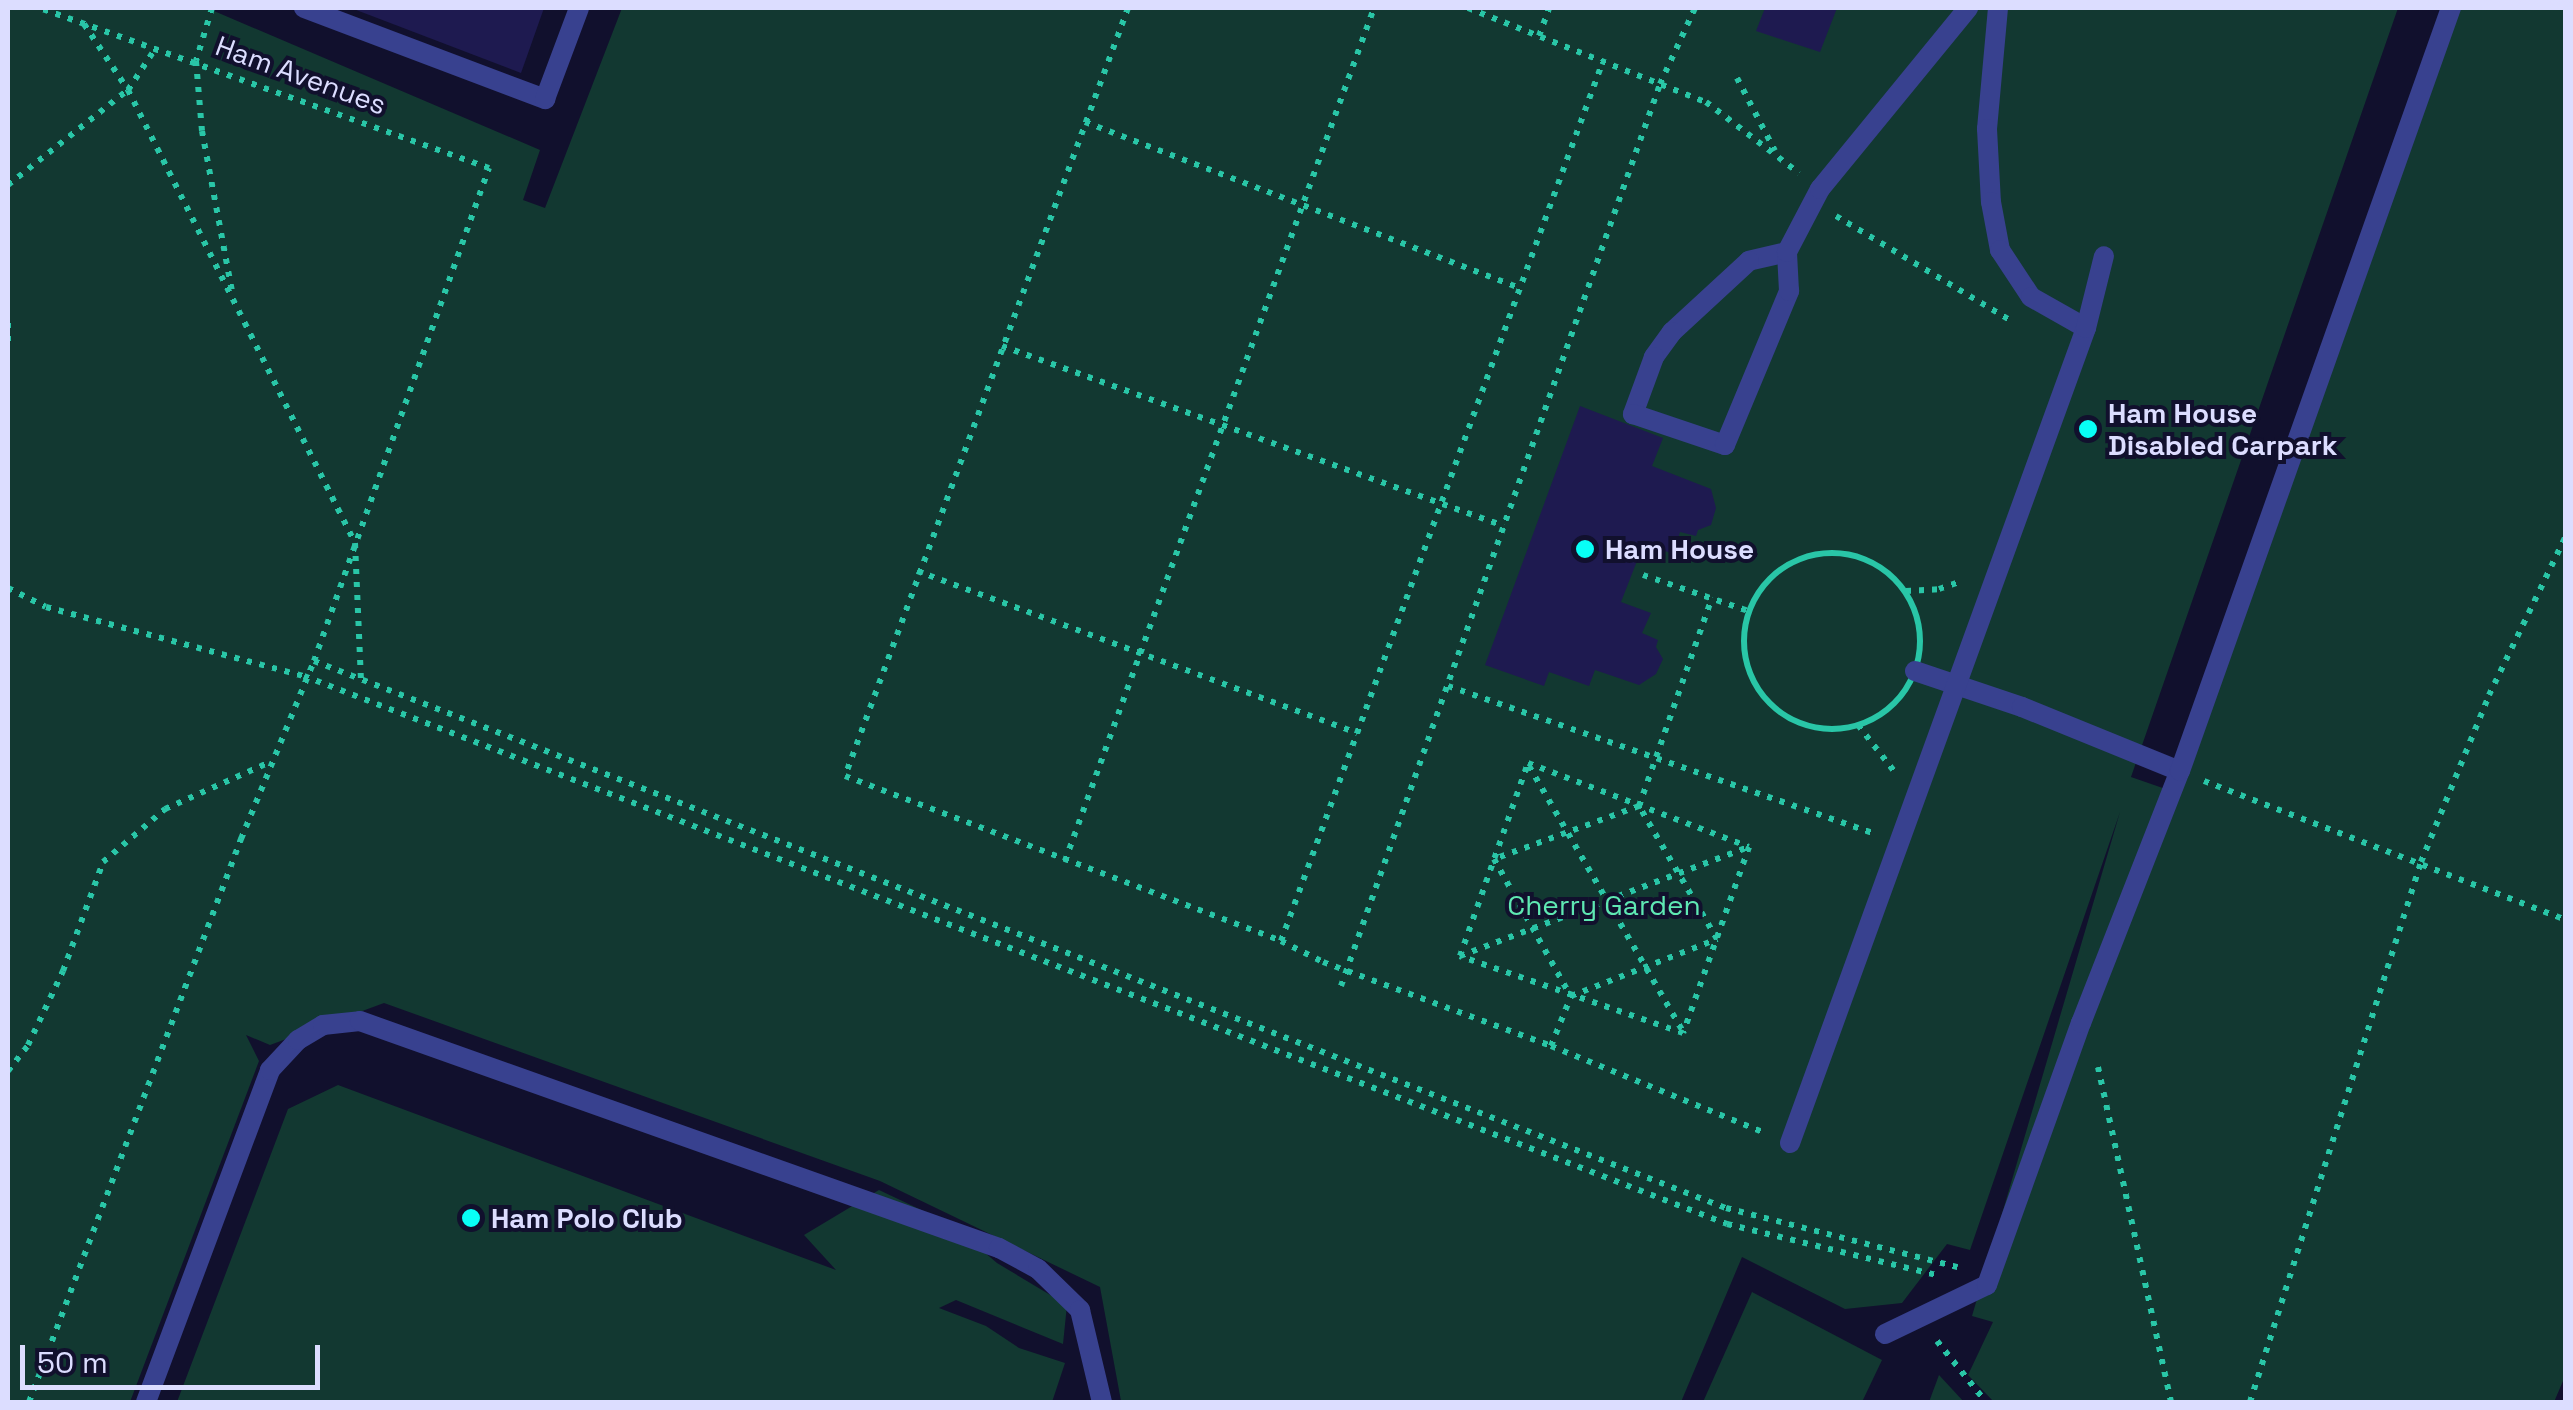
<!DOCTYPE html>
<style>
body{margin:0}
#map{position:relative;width:2573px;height:1410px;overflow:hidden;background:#11102d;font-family:"Space Grotesk",sans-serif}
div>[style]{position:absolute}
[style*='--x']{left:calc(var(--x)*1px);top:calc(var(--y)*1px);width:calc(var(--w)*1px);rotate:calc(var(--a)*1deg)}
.green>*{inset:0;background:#123831}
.building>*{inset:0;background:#1e1a50}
.path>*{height:6px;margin-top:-3px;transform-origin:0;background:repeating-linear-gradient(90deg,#29c6a7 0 5px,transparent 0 13px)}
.path>.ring{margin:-3px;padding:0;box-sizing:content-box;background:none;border:6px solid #29c6a7;border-radius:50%}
.lane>*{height:20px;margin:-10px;padding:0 10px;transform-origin:10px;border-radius:10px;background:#38418f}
.dots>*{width:28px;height:28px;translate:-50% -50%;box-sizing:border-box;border:5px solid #11102d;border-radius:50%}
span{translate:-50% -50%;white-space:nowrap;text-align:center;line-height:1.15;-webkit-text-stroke:8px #11102d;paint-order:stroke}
.street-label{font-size:28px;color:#dcddff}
.poi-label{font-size:28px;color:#dcddff;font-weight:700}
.left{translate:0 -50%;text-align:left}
.park-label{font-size:28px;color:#5fe8b3}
.frame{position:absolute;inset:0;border:10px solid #dcddff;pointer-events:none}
.scale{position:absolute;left:20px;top:1345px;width:300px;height:45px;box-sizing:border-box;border:5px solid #dcddff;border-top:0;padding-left:12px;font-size:30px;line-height:35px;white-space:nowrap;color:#dcddff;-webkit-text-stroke:8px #11102d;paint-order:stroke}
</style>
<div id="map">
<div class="green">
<div style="clip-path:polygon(8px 8px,207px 8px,540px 150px,523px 200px,545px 208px,622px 8px,2398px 8px,2131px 777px,2180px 794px,2452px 8px,2565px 8px,2566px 1374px,2554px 1402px,1994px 1402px,1968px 1375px,1993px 1322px,1972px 1316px,2120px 812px,1970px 1250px,1947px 1244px,1902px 1303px,1845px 1309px,1742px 1257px,1681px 1402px,1121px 1401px,1100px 1287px,880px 1181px,384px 1003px,270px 1045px,246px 1035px,259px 1061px,130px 1402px,8px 1402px)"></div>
<div style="clip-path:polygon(338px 1085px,836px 1270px,804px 1235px,879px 1190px,951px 1224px,997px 1263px,1067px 1305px,1063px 1344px,956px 1300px,939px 1308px,986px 1326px,1019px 1348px,1065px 1363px,1052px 1402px,177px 1402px,288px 1109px)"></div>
<div style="clip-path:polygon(1752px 1292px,1882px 1360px,1862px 1402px,1703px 1402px)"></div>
<div style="clip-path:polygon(1939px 1375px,1964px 1402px,1929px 1402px)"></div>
</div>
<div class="building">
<div style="clip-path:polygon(351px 8px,544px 8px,521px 73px)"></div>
<div style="clip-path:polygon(1765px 8px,1837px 8px,1820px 52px,1756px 31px)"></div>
<div style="clip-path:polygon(1580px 406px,1663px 438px,1652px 466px,1711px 489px,1716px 508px,1711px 525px,1698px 530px,1696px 536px,1680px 532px,1673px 554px,1644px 543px,1621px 602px,1651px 613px,1642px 633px,1658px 640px,1656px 647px,1663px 659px,1656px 674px,1639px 685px,1595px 670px,1589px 686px,1549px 672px,1544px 686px,1485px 665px)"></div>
</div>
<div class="path">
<div style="--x:212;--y:8;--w:55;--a:106.8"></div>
<div style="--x:196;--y:61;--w:70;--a:85.1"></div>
<div style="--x:202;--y:131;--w:163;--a:79.4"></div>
<div style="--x:1128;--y:8;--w:818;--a:110.23"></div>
<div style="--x:845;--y:776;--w:466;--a:20.7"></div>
<div style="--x:1281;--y:941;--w:47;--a:26.6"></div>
<div style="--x:1323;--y:962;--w:243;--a:20.2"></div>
<div style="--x:1551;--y:1046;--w:229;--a:22.1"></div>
<div style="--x:1468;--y:8;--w:256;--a:21.6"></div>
<div style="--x:1706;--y:102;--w:117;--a:37.4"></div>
<div style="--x:84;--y:24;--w:79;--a:56.3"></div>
<div style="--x:128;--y:90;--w:507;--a:63.38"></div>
<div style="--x:355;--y:543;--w:138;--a:87.5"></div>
<div style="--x:1539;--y:36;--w:30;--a:-70"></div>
<div style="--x:1737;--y:78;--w:82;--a:62.5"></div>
<div style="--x:1085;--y:122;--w:466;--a:20.9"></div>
<div style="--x:8;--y:185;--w:153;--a:-38.4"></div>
<div style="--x:128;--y:90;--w:49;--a:-56.6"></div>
<div style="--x:1836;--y:216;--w:203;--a:30.9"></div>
<div style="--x:8;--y:323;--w:22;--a:90"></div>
<div style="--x:1002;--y:346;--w:533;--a:19.73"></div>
<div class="ring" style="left:1744px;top:553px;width:170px;height:170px"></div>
<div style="--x:917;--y:571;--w:469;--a:20.2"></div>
<div style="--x:1643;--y:575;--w:111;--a:18.9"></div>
<div style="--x:8;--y:588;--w:42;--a:26.6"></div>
<div style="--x:46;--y:607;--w:267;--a:15"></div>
<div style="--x:304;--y:676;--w:1525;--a:21.06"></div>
<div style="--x:1727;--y:1224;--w:215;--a:13.7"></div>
<div style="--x:1906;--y:591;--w:33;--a:-3"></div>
<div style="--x:1939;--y:589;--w:24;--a:-19"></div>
<div style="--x:314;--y:661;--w:1514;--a:21.18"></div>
<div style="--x:1726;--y:1208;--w:239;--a:14.3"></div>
<div style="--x:1448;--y:686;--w:449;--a:19.1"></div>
<div style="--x:1858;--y:725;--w:58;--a:52"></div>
<div style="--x:1528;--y:763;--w:236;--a:20.8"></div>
<div style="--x:1749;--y:847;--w:197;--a:109.5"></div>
<div style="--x:1683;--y:1033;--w:236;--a:-161"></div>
<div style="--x:1460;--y:956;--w:205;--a:-70.6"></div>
<div style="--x:1529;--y:766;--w:307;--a:59.9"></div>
<div style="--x:2204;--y:781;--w:388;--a:21"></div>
<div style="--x:1639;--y:806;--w:221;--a:-70.7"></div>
<div style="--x:1065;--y:861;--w:907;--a:-70.09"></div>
<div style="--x:1281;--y:941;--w:937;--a:-69.9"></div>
<div style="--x:1460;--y:956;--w:308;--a:-20.7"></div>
<div style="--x:1341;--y:986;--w:957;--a:-70.52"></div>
<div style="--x:1660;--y:84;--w:84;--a:-65.3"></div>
<div style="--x:1551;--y:1046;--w:54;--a:-68.2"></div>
<div style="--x:1571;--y:996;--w:157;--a:-21.3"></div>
<div style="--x:1717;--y:939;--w:154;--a:-120.4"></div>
<div style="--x:1639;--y:806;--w:154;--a:159.9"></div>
<div style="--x:1494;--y:859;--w:156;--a:60.8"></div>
<div style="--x:2098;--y:1067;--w:343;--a:77.7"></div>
<div style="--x:8;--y:1071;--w:33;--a:-52"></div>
<div style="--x:28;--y:1045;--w:82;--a:-64.7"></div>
<div style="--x:63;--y:971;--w:116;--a:-69.8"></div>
<div style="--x:103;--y:862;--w:82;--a:-40.5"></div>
<div style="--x:165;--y:809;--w:115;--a:-24.1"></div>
<div style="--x:1937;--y:1341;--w:78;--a:51.2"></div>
<div style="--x:29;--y:1402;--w:602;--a:-69.37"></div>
<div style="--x:241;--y:839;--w:192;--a:-67.7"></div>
<div style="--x:314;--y:661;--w:523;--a:-70.46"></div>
<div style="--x:489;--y:168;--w:478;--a:-160.4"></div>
<div style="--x:2250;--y:1402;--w:566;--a:-72.43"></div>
<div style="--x:2421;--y:862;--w:180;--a:-67.8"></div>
<div style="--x:2489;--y:695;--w:177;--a:-64.2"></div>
</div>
<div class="lane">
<div style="--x:304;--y:8;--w:258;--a:20.7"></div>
<div style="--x:545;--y:99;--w:97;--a:-69.5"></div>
<div style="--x:1998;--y:8;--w:121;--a:95.2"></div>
<div style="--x:1987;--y:129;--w:73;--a:86.9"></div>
<div style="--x:1991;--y:202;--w:49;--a:79.4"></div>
<div style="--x:2000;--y:250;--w:56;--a:56.6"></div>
<div style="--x:2031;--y:297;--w:63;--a:29.4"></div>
<div style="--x:1787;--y:252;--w:39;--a:167"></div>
<div style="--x:1749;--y:261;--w:105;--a:137.3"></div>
<div style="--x:1672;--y:332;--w:31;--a:126"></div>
<div style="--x:1654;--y:357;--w:61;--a:110.2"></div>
<div style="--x:1633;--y:414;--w:97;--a:18.6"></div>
<div style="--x:1725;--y:445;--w:167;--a:-67.4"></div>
<div style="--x:1789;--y:291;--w:39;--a:-93"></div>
<div style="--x:1787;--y:252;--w:71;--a:-62.4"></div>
<div style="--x:1820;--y:189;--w:234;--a:-50.7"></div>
<div style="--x:1915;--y:671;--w:113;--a:18.6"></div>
<div style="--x:2022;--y:707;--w:170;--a:22.1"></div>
<div style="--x:1790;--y:1143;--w:867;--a:-70.04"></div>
<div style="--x:2086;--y:328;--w:74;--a:-76"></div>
<div style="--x:1885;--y:1334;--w:113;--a:-25.7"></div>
<div style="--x:1987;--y:1285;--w:278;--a:-70.3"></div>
<div style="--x:2081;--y:1023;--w:271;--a:-68.6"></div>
<div style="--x:2180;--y:771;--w:810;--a:-70.45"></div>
<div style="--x:146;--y:1402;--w:354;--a:-69.5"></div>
<div style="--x:270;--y:1070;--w:41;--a:-47"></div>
<div style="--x:298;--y:1040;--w:29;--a:-31"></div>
<div style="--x:323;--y:1025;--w:37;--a:-6"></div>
<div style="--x:360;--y:1021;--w:678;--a:19.56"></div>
<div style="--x:999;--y:1248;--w:44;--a:28.3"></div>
<div style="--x:1038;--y:1269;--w:59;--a:44.3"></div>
<div style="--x:1080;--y:1310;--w:95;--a:76.6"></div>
</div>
<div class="dots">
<div style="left:2088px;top:429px;background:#08fff6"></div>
<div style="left:1585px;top:549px;background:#08fff6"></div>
<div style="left:471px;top:1218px;background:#08fff6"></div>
</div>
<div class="street-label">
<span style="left:301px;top:75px;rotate:20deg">Ham Avenues</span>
</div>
<div class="poi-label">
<span class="left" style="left:2108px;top:429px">Ham House<br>Disabled Carpark</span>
<span class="left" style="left:1605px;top:549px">Ham House</span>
<span class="left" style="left:491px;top:1218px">Ham Polo Club</span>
</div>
<div class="park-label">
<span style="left:1604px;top:905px">Cherry Garden</span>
</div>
<div class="frame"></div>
<div class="scale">50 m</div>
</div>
